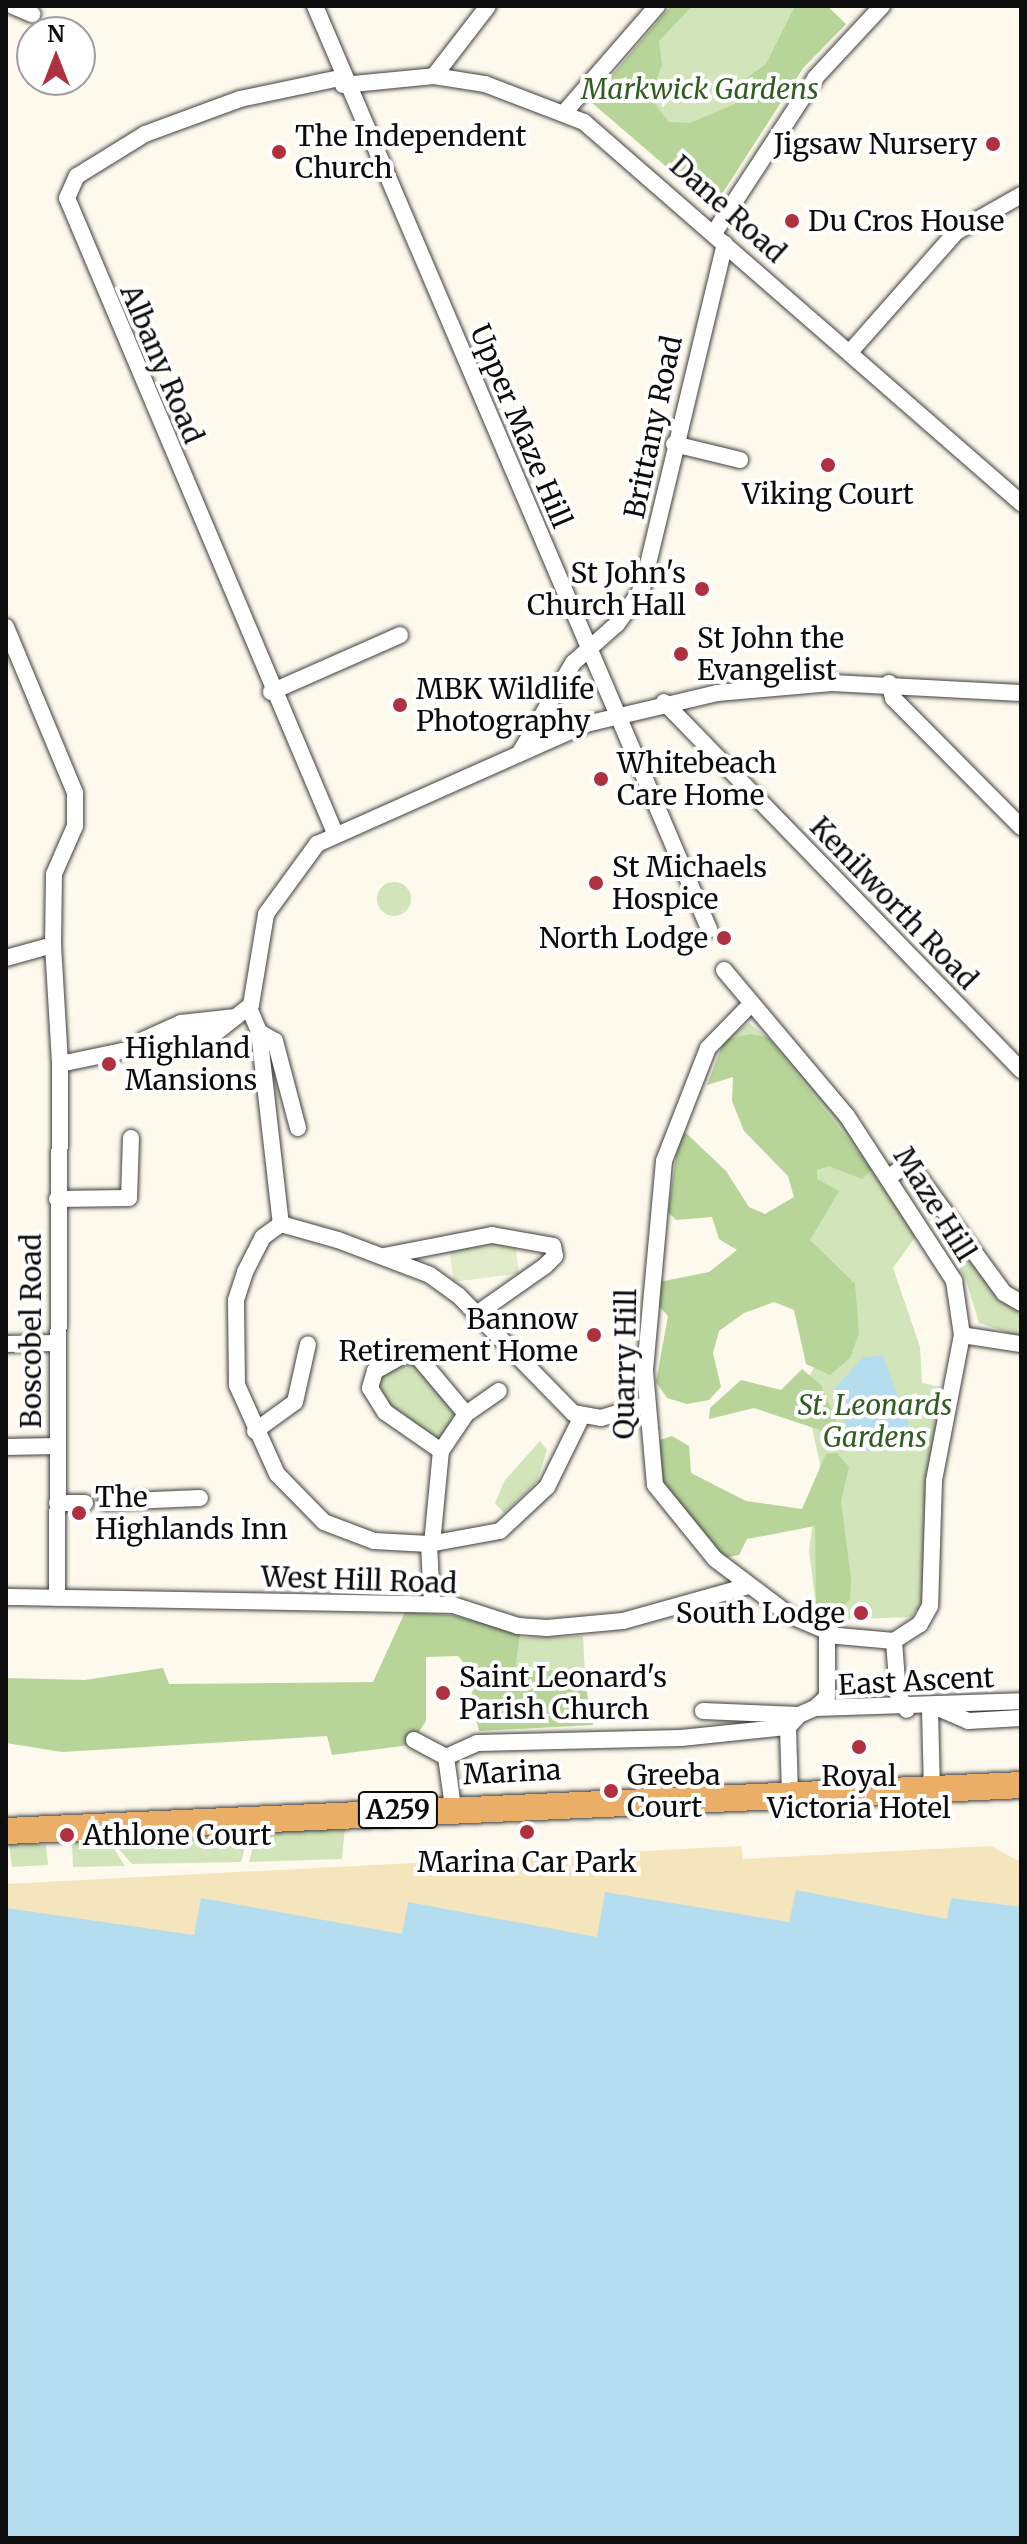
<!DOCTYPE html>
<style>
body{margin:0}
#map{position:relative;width:1027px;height:2544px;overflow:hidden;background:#fdf9ec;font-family:Merriweather,serif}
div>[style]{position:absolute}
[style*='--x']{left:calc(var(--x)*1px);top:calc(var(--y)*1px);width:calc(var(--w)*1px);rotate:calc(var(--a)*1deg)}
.green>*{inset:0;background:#d2e4b9}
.round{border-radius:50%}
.forest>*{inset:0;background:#b7d499}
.sand>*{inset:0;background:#f5e5bc}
.pitch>*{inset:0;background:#e2ecca;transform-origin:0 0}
.water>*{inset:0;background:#b5ddf0}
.roads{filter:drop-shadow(0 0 2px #3f3f3f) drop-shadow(0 0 2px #3f3f3f)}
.minor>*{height:16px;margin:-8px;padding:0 8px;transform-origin:8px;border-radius:8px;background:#fff}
.trunk>*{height:26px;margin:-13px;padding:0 13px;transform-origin:13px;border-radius:13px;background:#eaae66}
.dots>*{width:22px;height:22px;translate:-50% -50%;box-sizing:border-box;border:4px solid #fff;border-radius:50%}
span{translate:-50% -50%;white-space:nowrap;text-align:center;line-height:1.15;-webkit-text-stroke:8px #fff;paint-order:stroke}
.shield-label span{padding:2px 6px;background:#fff;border:2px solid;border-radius:6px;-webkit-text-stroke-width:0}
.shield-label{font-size:26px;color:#0c0c0c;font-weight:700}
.park-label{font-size:28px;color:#325d22;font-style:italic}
.poi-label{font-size:28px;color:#0c0c0c}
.left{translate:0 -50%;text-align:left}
.right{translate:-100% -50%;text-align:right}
.street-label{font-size:28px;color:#0c0c0c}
.frame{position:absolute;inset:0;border:8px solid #0c0c0c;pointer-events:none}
.north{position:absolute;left:16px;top:16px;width:80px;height:80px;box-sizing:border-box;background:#fff;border:2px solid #9e9e9e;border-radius:50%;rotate:0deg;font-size:22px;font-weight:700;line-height:32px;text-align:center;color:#0c0c0c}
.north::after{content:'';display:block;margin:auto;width:28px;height:36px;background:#af303e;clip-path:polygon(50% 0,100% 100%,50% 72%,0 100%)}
</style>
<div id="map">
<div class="green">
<div style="clip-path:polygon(671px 6px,827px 6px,846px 24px,803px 68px,718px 200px,704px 198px,711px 190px,705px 185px,697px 193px,590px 101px)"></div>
<div class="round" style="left:377px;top:882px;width:34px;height:34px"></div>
<div style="clip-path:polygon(749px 1023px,781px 1048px,848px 1130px,916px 1236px,893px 1268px,920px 1347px,922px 1383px,941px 1387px,922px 1603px,911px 1617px,829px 1620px,801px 1611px,815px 1598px,809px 1551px,820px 1464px,803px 1386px,819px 1360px,805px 1301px,812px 1212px,723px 1041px)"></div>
<div style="clip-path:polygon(907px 1173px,1021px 1307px,1021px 1337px,979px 1323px,966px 1280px)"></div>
<div style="clip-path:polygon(411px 1361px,455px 1409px,447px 1434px,435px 1441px,421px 1437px,376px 1394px,378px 1377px)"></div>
<div style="clip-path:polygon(540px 1441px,547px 1450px,537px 1482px,504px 1513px,495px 1503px,505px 1480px)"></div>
<div style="clip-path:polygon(583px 1636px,585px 1675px,514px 1672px,510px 1638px)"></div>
<div style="clip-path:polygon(345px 1826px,342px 1859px,249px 1862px,257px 1830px)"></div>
<div style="clip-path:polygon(249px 1831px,241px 1862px,132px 1864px,116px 1846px,116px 1837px)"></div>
<div style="clip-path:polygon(108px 1839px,125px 1866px,73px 1867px,72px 1841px)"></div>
<div style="clip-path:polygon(9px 1842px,46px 1845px,48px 1865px,12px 1867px)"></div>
</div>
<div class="forest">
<div style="clip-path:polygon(671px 6px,692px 6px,659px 41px,662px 65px,650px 98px,669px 122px,690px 123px,735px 104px,741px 82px,766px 64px,795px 6px,827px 6px,846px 24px,803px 68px,718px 200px,704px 198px,711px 190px,705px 185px,697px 193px,590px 101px)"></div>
<div style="clip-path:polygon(750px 1034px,767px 1037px,872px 1170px,862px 1179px,829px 1166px,817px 1170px,817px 1179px,839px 1191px,810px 1240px,855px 1284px,859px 1333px,850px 1358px,830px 1375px,806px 1364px,794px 1310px,774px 1302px,744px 1313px,719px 1331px,713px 1353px,721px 1387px,709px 1400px,687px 1404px,667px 1398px,656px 1382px,668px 1316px,658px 1305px,659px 1282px,709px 1272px,737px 1250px,719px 1239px,712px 1217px,676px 1220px,668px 1212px,679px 1136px,686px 1133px,726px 1171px,749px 1207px,765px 1214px,794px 1197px,788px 1176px,744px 1131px,732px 1101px,733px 1077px,707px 1085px,724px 1040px)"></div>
<div style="clip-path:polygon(802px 1369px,821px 1385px,840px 1430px,832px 1434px,754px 1408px,709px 1419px,710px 1408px,741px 1380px,781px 1390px)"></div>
<div style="clip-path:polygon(672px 1436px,689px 1446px,691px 1473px,746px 1501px,802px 1509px,826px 1454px,837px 1453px,849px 1467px,841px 1501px,851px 1579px,850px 1599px,837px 1614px,816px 1609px,815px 1526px,747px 1539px,739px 1555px,722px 1558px,672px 1505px,658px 1473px,660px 1440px)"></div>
<div style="clip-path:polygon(405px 1612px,452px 1615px,520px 1633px,515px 1670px,583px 1671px,593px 1725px,479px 1731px,470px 1696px,479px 1680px,458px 1656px,426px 1657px,426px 1721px,410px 1745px,332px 1755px,327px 1736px,62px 1752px,6px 1743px,6px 1678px,85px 1680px,163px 1668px,169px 1684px,373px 1682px)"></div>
</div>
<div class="sand">
<div style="clip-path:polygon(741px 1846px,743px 1859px,991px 1846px,1021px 1862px,1021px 1986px,6px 2015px,6px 1884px)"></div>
</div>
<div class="pitch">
<div style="left:515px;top:1241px;width:33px;height:66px;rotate:83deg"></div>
</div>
<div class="water">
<div style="clip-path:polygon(883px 1356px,909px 1426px,873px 1452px,853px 1445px,834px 1389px,863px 1357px)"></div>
<div style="clip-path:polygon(796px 1890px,947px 1919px,951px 1898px,1021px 1907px,1021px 2538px,6px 2538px,6px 1908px,194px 1935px,201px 1898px,402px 1934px,408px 1902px,597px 1937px,605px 1892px,789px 1922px)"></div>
</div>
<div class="roads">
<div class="minor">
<div style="--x:13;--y:6;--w:21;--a:23"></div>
<div style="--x:315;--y:6;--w:1004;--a:66.88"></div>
<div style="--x:434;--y:76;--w:88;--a:-52.4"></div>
<div style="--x:343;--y:85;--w:91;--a:-5.6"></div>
<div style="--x:434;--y:76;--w:52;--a:8.9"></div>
<div style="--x:485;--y:84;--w:106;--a:21"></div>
<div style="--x:584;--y:122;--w:580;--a:41.08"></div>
<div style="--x:564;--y:113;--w:142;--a:-49"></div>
<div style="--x:714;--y:233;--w:186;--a:-56.8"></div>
<div style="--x:816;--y:77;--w:97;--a:-47.1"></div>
<div style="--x:850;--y:352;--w:160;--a:-48.5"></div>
<div style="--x:956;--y:232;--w:75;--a:-29.6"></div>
<div style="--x:674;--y:444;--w:68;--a:13.6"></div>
<div style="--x:6;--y:627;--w:180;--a:67.4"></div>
<div style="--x:75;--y:793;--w:33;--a:90"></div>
<div style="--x:75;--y:826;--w:52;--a:113.6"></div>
<div style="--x:54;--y:874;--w:71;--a:90.8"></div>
<div style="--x:53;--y:945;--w:119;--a:86.6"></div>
<div style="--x:60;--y:1064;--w:534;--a:90.32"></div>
<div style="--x:889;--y:683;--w:16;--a:75"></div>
<div style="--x:893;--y:698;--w:182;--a:45.2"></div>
<div style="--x:271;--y:692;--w:141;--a:-23.8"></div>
<div style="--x:664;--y:702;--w:513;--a:45.87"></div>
<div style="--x:519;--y:754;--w:106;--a:-59.3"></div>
<div style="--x:573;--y:663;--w:59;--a:-41.6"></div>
<div style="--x:617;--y:624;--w:43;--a:-54.5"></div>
<div style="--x:642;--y:589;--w:355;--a:-76.5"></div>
<div style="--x:335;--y:833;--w:689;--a:-112.88"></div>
<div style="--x:67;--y:198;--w:24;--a:-66"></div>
<div style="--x:77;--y:176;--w:80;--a:-31.7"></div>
<div style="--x:145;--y:134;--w:101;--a:-20.2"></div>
<div style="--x:240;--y:99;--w:102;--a:-11.9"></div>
<div style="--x:6;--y:958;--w:49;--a:-15.5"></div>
<div style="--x:724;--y:970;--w:191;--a:49.9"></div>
<div style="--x:847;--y:1116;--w:197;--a:57"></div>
<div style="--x:954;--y:1281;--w:55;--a:81.6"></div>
<div style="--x:962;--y:1335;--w:149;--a:100.9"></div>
<div style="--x:934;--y:1481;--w:125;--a:91.8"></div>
<div style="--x:930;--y:1606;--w:21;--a:119"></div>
<div style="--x:920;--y:1624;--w:31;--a:147"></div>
<div style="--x:749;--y:1006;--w:59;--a:134.3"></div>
<div style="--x:708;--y:1048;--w:121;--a:111.3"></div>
<div style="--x:664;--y:1161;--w:211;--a:95.2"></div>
<div style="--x:645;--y:1371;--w:114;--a:85"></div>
<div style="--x:655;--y:1485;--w:95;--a:51"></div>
<div style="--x:715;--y:1559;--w:95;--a:36.9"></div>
<div style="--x:791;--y:1616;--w:51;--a:23.1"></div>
<div style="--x:838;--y:1636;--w:56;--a:5.1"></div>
<div style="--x:249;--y:1008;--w:26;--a:67"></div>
<div style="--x:259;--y:1032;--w:193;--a:83.5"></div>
<div style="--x:259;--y:1032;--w:18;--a:29"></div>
<div style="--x:275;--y:1041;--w:90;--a:75.2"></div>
<div style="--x:143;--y:1040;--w:42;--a:-24.1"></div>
<div style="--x:181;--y:1023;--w:55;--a:-6.2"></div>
<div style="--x:60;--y:1064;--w:161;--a:-11.8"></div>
<div style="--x:218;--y:1031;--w:42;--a:-38.2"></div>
<div style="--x:251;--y:1005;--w:92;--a:-80.6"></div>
<div style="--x:266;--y:914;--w:87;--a:-53.9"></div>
<div style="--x:317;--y:844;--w:295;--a:-24"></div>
<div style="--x:586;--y:724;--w:135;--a:-13.3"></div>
<div style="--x:717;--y:693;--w:115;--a:-5"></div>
<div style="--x:832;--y:683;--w:189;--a:3"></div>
<div style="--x:889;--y:1177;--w:24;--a:-35"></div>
<div style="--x:909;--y:1163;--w:161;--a:53.8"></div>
<div style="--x:1004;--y:1293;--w:20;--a:30"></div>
<div style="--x:57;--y:1199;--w:72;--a:-0.8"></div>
<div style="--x:129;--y:1198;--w:60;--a:-88.1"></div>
<div style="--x:384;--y:1256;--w:110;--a:-11"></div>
<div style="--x:492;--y:1235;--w:62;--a:10.2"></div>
<div style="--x:553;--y:1246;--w:10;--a:79"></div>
<div style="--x:555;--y:1256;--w:14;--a:135"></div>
<div style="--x:545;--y:1266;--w:85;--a:145"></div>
<div style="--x:962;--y:1335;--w:60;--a:8.7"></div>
<div style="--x:6;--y:1344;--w:50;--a:-1.1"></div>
<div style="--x:582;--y:1416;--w:79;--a:116.2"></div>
<div style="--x:547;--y:1487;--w:64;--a:136.9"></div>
<div style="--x:500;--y:1531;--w:72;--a:169.6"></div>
<div style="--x:429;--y:1544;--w:55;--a:-176.9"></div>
<div style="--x:374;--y:1541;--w:53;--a:-159.2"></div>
<div style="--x:324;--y:1522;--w:67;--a:-134.4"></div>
<div style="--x:277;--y:1474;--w:98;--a:-114.2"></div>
<div style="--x:237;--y:1385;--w:85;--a:-90.7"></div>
<div style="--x:236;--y:1300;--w:29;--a:-72"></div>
<div style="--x:245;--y:1272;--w:39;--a:-63"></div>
<div style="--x:263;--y:1237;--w:22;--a:-36"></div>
<div style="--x:281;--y:1224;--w:59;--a:15.7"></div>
<div style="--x:338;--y:1240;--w:98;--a:20.8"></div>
<div style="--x:430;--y:1275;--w:34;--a:36"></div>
<div style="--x:458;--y:1295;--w:165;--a:45.7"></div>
<div style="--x:573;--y:1413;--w:28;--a:10"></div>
<div style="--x:601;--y:1418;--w:46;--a:-16.5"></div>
<div style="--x:255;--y:1431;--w:49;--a:-35.9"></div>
<div style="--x:295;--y:1402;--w:59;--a:-77.4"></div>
<div style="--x:6;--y:1447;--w:51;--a:-1.1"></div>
<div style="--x:441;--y:1451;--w:68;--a:-145.1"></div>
<div style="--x:385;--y:1412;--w:28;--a:-122"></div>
<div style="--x:370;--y:1388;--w:18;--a:-74"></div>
<div style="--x:375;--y:1371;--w:35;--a:-29"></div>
<div style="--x:406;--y:1354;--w:14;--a:17"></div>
<div style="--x:419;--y:1358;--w:73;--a:50"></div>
<div style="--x:106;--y:1502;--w:94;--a:-2.4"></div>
<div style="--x:57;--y:1503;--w:28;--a:0"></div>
<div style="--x:429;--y:1544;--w:60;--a:87.1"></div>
<div style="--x:432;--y:1544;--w:93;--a:-84.5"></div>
<div style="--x:441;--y:1451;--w:45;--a:-56"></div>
<div style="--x:466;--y:1414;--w:40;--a:-34.9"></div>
<div style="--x:6;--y:1597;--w:447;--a:1"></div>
<div style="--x:453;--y:1605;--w:68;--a:17.9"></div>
<div style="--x:518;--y:1626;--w:29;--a:4"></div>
<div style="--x:547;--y:1628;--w:76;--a:-5.3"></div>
<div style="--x:623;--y:1621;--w:130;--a:-15.6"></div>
<div style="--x:894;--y:1641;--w:53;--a:85.7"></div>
<div style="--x:898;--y:1694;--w:18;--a:61"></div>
<div style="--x:815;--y:1708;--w:206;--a:-1.9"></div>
<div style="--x:930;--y:1709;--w:81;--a:88.6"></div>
<div style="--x:940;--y:1709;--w:30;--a:23"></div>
<div style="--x:968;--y:1721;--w:53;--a:-3.2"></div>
<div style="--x:703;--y:1711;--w:96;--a:2.4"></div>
<div style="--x:799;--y:1715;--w:17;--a:-24"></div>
<div style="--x:815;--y:1708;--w:16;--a:-43"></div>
<div style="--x:827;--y:1697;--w:64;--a:-90"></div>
<div style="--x:788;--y:1727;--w:66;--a:88.3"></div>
<div style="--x:414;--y:1740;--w:36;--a:28"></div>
<div style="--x:446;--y:1757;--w:50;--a:82"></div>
<div style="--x:446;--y:1757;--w:34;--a:-24"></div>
<div style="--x:477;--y:1743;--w:204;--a:-1.4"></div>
<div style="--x:681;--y:1738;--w:108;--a:-5.9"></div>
<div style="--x:788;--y:1727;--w:16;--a:-47"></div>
</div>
<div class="trunk">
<div style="--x:6;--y:1831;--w:1016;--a:-2.59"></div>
</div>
</div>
<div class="dots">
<div style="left:993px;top:144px;background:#af303e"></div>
<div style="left:279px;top:152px;background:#af303e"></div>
<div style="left:792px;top:221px;background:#af303e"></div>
<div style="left:828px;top:465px;background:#af303e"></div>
<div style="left:702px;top:589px;background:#af303e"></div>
<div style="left:681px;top:654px;background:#af303e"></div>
<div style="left:400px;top:705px;background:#af303e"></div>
<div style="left:601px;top:779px;background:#af303e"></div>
<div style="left:596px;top:883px;background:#af303e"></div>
<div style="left:724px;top:938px;background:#af303e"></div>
<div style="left:109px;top:1064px;background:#af303e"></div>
<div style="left:594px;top:1335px;background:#af303e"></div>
<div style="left:79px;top:1513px;background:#af303e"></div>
<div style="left:861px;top:1613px;background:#af303e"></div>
<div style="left:443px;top:1693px;background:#af303e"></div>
<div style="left:859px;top:1747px;background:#af303e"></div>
<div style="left:611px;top:1791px;background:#af303e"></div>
<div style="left:527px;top:1832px;background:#af303e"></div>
<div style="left:67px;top:1835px;background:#af303e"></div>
</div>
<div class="shield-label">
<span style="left:398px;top:1810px">A259</span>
</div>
<div class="park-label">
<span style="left:700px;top:89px">Markwick Gardens</span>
<span style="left:875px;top:1421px">St. Leonards<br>Gardens</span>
</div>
<div class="poi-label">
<span class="left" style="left:295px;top:152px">The Independent<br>Church</span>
<span class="right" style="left:977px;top:144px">Jigsaw Nursery</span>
<span class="left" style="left:808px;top:221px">Du Cros House</span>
<span style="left:828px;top:494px">Viking Court</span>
<span class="right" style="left:686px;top:589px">St John's<br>Church Hall</span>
<span class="left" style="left:697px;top:654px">St John the<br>Evangelist</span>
<span class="left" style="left:416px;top:705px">MBK Wildlife<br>Photography</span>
<span class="left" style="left:617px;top:779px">Whitebeach<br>Care Home</span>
<span class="left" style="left:612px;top:883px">St Michaels<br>Hospice</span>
<span class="right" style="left:708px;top:938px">North Lodge</span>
<span class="left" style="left:125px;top:1064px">Highland<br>Mansions</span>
<span class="right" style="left:578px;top:1335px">Bannow<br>Retirement Home</span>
<span class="left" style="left:95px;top:1513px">The<br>Highlands Inn</span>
<span class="right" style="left:845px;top:1613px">South Lodge</span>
<span class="left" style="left:459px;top:1693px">Saint Leonard's<br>Parish Church</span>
<span class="left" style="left:627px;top:1791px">Greeba<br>Court</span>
<span style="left:859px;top:1792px">Royal<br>Victoria Hotel</span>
<span class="left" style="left:83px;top:1835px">Athlone Court</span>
<span style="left:527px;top:1862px">Marina Car Park</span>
</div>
<div class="street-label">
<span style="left:728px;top:209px;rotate:42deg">Dane Road</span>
<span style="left:162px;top:364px;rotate:67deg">Albany Road</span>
<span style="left:521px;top:426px;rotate:67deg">Upper Maze Hill</span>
<span style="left:653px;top:427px;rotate:-78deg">Brittany Road</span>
<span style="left:894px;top:903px;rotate:46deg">Kenilworth Road</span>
<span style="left:935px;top:1204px;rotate:58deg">Maze Hill</span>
<span style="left:31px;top:1331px;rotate:-90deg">Boscobel Road</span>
<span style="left:625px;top:1364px;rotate:-89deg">Quarry Hill</span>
<span style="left:359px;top:1580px;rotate:2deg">West Hill Road</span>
<span style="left:916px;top:1681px;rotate:-3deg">East Ascent</span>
<span style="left:512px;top:1772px;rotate:-3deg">Marina</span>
</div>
<div class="frame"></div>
<div class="north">N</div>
</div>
